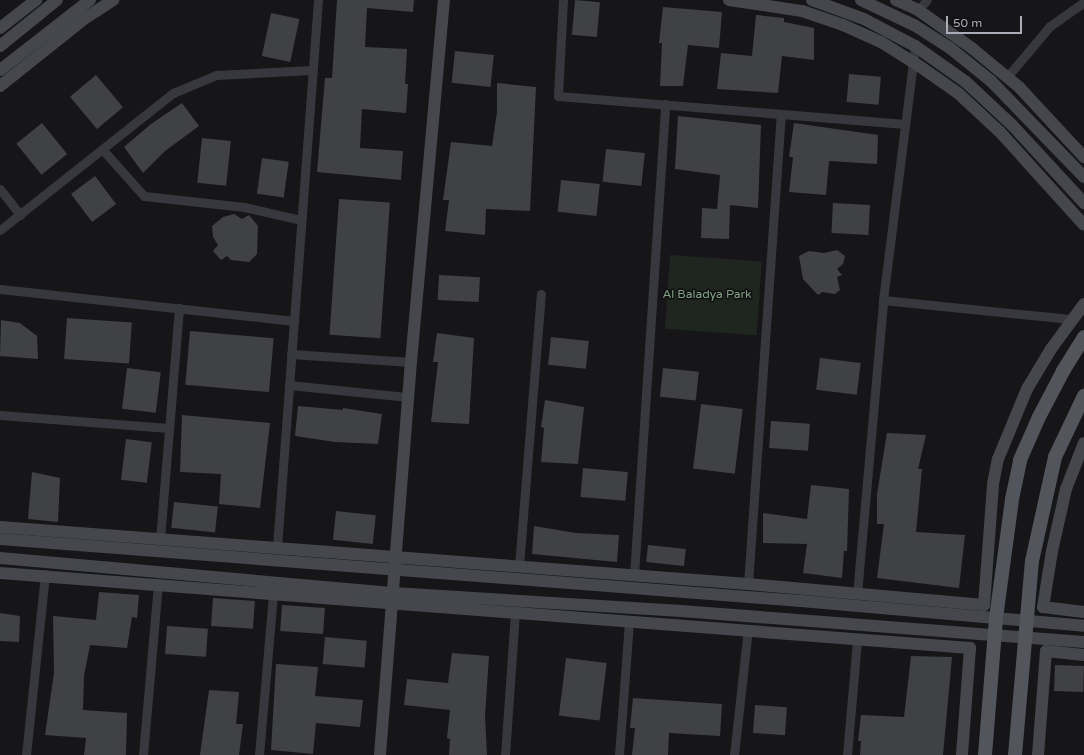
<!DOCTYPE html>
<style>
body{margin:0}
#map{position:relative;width:1084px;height:755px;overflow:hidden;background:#161618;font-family:"Varela Round",sans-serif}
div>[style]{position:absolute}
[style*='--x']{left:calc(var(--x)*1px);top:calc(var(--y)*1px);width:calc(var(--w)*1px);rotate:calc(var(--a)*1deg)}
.green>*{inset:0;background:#1e261f;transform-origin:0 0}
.building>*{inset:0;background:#404145;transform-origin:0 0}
.street>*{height:9px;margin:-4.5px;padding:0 4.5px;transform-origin:4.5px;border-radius:4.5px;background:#37383d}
.secondary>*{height:12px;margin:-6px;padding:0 6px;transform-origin:6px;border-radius:6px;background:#45474d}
.primary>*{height:14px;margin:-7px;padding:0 7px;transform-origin:7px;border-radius:7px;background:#53555c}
span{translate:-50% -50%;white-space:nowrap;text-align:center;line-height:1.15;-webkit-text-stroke:3.5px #111113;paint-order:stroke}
.park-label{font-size:12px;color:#7fa381}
.scale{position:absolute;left:946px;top:16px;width:76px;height:18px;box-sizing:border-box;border:2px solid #a8adb8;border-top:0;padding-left:5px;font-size:12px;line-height:14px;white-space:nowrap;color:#a8adb8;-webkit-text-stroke:3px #111113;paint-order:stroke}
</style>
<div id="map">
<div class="green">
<div style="left:670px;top:255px;width:92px;height:74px;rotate:4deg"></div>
</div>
<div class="building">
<div style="clip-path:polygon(337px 0,414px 0,413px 12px,367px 8px,365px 47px,407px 49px,405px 84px,408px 84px,406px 113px,362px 109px,360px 148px,403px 151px,401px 180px,317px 172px,325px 78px,332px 78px)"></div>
<div style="left:575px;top:0;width:25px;height:35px;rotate:5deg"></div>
<div style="clip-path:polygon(663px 7px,722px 12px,719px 48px,688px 45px,683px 86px,660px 86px,662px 43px,659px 43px)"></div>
<div style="left:271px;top:13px;width:29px;height:44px;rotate:12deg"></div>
<div style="clip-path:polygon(756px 15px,784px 18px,784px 22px,814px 28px,814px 60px,782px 56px,778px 93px,717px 89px,721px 53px,752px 56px)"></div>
<div style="left:455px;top:51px;width:39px;height:32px;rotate:6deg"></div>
<div style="left:849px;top:74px;width:32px;height:28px;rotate:5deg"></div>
<div style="left:96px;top:75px;width:42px;height:34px;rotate:50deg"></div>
<div style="clip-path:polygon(497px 83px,536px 87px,530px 211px,486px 209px,485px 235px,445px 231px,449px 200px,443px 200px,451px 142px,492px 146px,497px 112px)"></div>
<div style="clip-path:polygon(182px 103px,199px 126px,165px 151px,143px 173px,124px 147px,151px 124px)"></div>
<div style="clip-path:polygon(678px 116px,761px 125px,758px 208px,730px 205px,729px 239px,701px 238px,702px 208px,717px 209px,720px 175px,675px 169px)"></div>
<div style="left:42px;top:123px;width:40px;height:33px;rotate:51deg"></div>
<div style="clip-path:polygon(794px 123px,878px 135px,877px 164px,829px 161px,826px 195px,789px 192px,793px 157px,789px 157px)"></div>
<div style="left:202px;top:138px;width:29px;height:45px;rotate:6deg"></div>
<div style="left:606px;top:149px;width:39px;height:33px;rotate:6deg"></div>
<div style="left:262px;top:158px;width:27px;height:36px;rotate:8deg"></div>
<div style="left:95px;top:176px;width:35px;height:30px;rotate:53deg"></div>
<div style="left:561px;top:180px;width:39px;height:32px;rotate:6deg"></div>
<div style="left:339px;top:199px;width:51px;height:136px;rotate:4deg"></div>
<div style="left:833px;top:203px;width:37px;height:30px;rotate:3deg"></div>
<div style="clip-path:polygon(234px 214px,242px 219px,249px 215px,258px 226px,257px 254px,249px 262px,231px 260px,227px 256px,221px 260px,213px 251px,218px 245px,213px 237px,212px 226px,223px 217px)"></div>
<div style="clip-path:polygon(837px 250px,845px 256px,843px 264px,837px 269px,842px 275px,837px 277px,840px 290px,835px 294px,822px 292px,818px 295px,803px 279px,799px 256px,809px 251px,824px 253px)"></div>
<div style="left:439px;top:275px;width:41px;height:25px;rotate:3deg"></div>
<div style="left:67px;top:318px;width:65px;height:41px;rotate:4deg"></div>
<div style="clip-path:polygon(1px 320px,20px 323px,37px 336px,38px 359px,0 356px)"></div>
<div style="left:190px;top:331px;width:84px;height:54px;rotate:5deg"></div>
<div style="clip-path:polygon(437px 333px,474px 338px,469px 424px,431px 422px,438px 362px,433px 362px)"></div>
<div style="left:551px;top:337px;width:38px;height:28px;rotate:6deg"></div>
<div style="left:820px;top:358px;width:41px;height:32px;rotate:7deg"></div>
<div style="left:127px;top:368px;width:34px;height:41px;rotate:7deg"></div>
<div style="left:663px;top:368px;width:36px;height:29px;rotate:6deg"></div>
<div style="clip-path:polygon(545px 400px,584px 407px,578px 464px,541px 462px,544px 428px,541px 427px)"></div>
<div style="left:701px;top:404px;width:42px;height:65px;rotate:7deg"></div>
<div style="clip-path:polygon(298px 406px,343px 410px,343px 408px,382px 414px,378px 444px,335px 442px,295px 436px)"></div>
<div style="clip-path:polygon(182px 415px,270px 423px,260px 508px,219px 504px,221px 474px,180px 472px)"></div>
<div style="left:771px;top:421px;width:39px;height:27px;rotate:4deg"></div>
<div style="clip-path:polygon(887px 433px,926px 435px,918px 469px,922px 469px,916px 532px,965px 535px,959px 588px,877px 578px,884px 524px,877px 524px,877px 494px)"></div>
<div style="left:126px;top:439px;width:26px;height:41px;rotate:7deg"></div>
<div style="left:583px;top:468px;width:45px;height:29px;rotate:5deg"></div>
<div style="clip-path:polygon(32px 472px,60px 478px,58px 522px,28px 519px)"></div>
<div style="clip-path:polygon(811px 485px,849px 489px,847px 551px,844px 551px,842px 578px,803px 573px,807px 544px,763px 543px,763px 513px,807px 519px)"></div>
<div style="left:174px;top:502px;width:44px;height:26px;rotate:6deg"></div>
<div style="left:336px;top:511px;width:40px;height:29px;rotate:6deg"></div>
<div style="clip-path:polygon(534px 526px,576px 533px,619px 535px,617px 562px,532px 554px)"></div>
<div style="left:648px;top:545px;width:38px;height:17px;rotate:6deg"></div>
<div style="clip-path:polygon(99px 592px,139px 595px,137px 618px,132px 617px,127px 648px,90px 645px,84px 676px,83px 710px,127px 713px,126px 755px,84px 755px,86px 738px,45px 735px,54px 673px,53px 616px,96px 620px)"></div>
<div style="left:213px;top:598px;width:42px;height:28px;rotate:4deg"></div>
<div style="left:282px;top:605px;width:43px;height:26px;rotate:4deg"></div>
<div style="clip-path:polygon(0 613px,20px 616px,19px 642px,0 641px)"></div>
<div style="left:167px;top:626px;width:41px;height:28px;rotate:4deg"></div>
<div style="left:325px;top:637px;width:42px;height:27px;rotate:5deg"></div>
<div style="clip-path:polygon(452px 653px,489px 656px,485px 716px,487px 755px,449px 755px,450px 739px,447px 738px,450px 710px,404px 705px,407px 679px,448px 683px)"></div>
<div style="clip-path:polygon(911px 656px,952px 657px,943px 755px,860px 755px,861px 741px,858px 741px,861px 715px,904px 717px)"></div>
<div style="left:566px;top:658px;width:41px;height:58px;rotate:7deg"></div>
<div style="clip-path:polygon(276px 664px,318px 667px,315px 696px,363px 700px,360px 727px,316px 723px,313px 754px,271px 750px)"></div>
<div style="left:1055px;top:665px;width:29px;height:26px;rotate:2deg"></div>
<div style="clip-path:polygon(209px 690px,239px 692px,236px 724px,243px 724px,239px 755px,200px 755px)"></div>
<div style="clip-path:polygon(633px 698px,722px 704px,720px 736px,669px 733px,668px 755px,632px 755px,635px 728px,630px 728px)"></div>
<div style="left:755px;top:705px;width:32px;height:28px;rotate:4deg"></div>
</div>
<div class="street">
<div style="--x:563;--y:0;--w:96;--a:93"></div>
<div style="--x:558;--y:96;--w:348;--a:4.6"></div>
<div style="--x:918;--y:10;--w:13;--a:-48"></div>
<div style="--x:1007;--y:77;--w:67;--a:-49.9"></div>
<div style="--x:1050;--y:26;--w:42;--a:-35.2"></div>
<div style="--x:102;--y:149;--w:63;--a:48.2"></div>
<div style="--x:144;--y:196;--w:101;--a:6.3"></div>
<div style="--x:244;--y:207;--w:58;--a:12.8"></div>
<div style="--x:0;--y:189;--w:33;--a:52"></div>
<div style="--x:0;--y:230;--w:221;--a:-38.4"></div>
<div style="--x:173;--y:93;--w:47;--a:-22.7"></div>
<div style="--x:216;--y:75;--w:95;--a:-3"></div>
<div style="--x:0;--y:289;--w:296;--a:6.2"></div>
<div style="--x:883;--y:300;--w:189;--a:5.8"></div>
<div style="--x:291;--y:354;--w:120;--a:3.8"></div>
<div style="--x:289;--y:385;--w:120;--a:5.8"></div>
<div style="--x:0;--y:415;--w:169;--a:4.4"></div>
<div style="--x:160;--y:539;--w:232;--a:-85.3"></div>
<div style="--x:277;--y:547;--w:549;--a:-85.71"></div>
<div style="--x:519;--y:566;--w:273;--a:-85.4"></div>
<div style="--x:634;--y:575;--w:472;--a:-86.2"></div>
<div style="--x:748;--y:584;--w:471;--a:-86"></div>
<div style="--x:857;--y:594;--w:295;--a:-84.9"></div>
<div style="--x:883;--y:300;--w:256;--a:-82.8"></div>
<div style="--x:26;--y:755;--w:182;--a:-84"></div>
<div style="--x:143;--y:755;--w:173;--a:-85"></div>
<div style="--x:259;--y:755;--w:162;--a:-85"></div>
<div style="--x:505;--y:755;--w:142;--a:-86"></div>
<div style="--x:619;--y:755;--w:133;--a:-85.7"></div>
<div style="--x:734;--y:755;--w:127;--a:-83.7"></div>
<div style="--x:847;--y:755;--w:115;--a:-85"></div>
</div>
<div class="secondary">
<div style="--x:729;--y:0;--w:74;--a:8.6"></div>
<div style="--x:802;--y:11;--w:43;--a:18.9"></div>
<div style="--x:843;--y:25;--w:42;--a:24.1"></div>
<div style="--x:881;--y:42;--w:36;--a:32"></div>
<div style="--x:912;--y:61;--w:56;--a:34.8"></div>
<div style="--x:958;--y:93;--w:57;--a:42.9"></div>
<div style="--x:1000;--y:132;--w:125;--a:47.9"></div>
<div style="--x:812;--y:0;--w:55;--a:20.1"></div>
<div style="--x:864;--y:19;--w:58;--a:27.9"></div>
<div style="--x:915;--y:46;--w:62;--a:35.2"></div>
<div style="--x:966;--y:82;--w:64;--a:43.1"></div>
<div style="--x:1013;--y:126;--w:105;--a:47.3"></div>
<div style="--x:861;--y:0;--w:59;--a:25.3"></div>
<div style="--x:914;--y:25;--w:43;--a:32.6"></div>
<div style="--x:950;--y:48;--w:53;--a:38.8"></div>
<div style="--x:991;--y:81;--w:134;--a:45.9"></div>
<div style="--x:896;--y:0;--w:24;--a:24"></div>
<div style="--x:918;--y:10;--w:67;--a:35.3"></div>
<div style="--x:973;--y:49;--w:60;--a:39.6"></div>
<div style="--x:1019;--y:87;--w:96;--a:47.1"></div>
<div style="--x:0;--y:28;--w:46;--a:-37.9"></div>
<div style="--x:0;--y:46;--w:73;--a:-38.9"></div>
<div style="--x:0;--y:70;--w:114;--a:-37.9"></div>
<div style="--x:0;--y:86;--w:107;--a:-38.6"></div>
<div style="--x:84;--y:19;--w:35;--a:-33"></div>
<div style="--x:1084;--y:443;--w:49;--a:111.4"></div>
<div style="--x:1066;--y:489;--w:64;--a:102.7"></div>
<div style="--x:1052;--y:551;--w:57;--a:99.1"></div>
<div style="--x:1043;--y:607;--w:41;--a:7"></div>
<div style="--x:0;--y:527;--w:750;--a:4.36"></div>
<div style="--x:748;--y:584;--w:237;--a:5.1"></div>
<div style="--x:984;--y:605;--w:121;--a:-85.7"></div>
<div style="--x:993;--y:484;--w:25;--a:-79"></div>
<div style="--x:998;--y:459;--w:76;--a:-67.5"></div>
<div style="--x:1027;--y:389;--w:47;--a:-59"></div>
<div style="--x:1051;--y:349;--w:56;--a:-53.7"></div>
<div style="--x:0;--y:539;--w:803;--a:4.43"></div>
<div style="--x:801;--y:601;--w:284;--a:5"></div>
<div style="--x:0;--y:558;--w:396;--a:5.1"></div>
<div style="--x:394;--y:593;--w:288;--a:3.6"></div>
<div style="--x:681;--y:611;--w:404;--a:4.4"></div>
<div style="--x:0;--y:573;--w:973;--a:4.42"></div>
<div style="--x:970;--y:648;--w:107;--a:94.3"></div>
<div style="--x:380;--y:755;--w:394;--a:-85.5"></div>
<div style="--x:411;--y:362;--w:364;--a:-84.8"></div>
<div style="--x:1038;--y:755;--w:104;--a:-85.6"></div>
<div style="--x:1046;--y:651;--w:38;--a:6"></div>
</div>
<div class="primary">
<div style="--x:985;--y:755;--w:137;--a:-85.4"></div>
<div style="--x:996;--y:618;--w:120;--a:-82.3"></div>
<div style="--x:1012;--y:499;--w:40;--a:-78"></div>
<div style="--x:1020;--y:460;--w:47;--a:-66.2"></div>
<div style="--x:1039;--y:417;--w:52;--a:-62.4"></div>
<div style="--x:1063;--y:371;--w:40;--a:-58"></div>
<div style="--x:1015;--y:755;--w:195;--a:-85"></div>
<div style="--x:1032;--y:561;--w:107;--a:-77.5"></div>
<div style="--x:1055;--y:457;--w:68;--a:-64.6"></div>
</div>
<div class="park-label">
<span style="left:707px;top:295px">Al Baladya Park</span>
</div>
<div class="scale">50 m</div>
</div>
